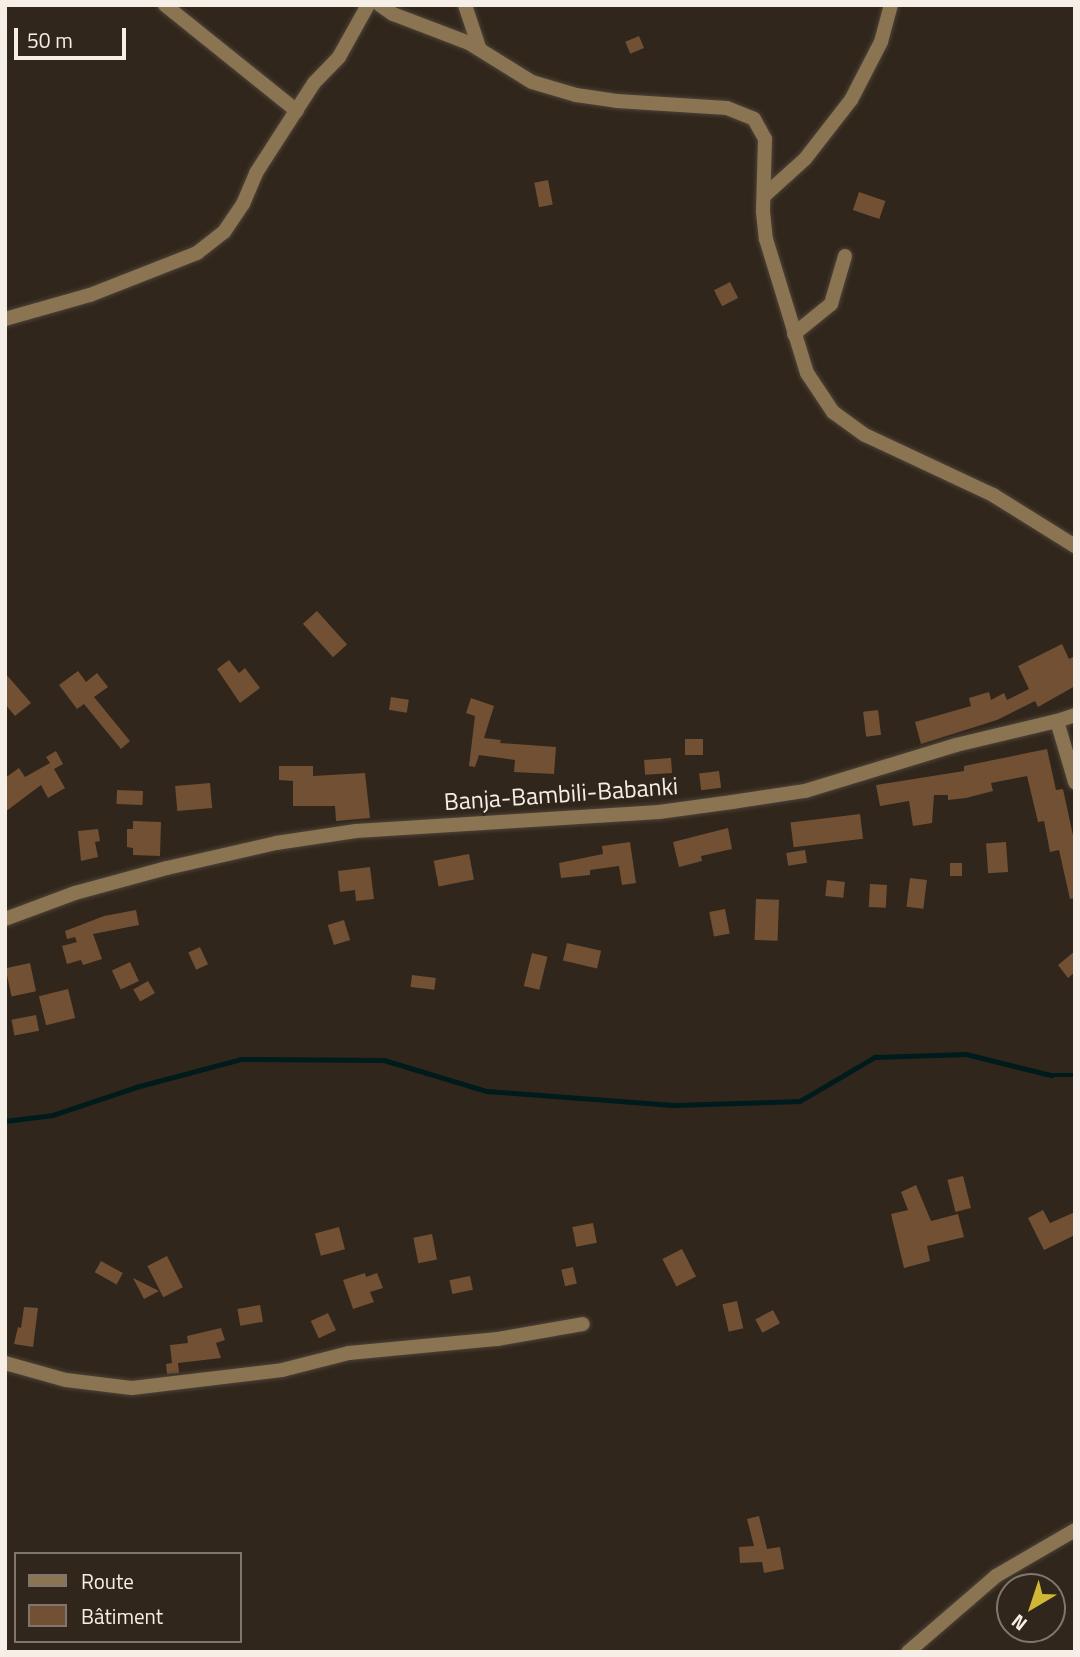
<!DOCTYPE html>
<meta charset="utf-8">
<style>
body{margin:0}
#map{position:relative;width:1080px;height:1657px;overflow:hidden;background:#31261b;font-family:"Titillium Web",sans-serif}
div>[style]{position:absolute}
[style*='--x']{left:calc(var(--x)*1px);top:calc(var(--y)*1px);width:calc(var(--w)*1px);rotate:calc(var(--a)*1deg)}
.stream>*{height:4.5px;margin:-2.25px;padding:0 2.25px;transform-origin:2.25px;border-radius:2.25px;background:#001b1c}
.building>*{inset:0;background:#725033;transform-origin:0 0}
.roads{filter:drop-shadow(0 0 2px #4d4238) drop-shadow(0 0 2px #4d4238)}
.minor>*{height:14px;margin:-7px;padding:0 7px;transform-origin:7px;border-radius:7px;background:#8a7452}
.tertiary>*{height:14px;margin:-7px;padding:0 7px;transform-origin:7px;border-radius:7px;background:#8a7452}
span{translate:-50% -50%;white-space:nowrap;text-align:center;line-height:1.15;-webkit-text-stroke:5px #31261b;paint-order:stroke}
.street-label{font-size:24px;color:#f6efe8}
.frame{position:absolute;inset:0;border:7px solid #f6efe8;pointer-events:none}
.legend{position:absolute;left:14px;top:1552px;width:228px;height:91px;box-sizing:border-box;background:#31261b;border:2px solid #80766d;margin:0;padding:9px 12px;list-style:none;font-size:21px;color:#f6efe8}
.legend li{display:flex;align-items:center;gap:14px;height:35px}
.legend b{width:35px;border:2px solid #80766d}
.north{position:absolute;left:996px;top:1573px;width:70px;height:70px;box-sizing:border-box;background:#31261b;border:2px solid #80766d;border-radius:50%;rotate:219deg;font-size:19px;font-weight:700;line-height:28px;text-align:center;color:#f6efe8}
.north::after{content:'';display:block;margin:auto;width:24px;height:32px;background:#d1b736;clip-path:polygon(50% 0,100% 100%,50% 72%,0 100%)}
.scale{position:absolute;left:14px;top:28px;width:112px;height:32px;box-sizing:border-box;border:4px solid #f6efe8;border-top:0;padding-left:9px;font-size:21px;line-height:24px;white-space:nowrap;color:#f6efe8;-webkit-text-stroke:5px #31261b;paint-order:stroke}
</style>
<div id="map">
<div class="stream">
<div style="--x:5;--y:1121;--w:48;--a:-7.1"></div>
<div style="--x:53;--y:1115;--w:88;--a:-18.6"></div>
<div style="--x:136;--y:1087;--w:109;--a:-14.9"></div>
<div style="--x:241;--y:1059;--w:143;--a:0.4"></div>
<div style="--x:384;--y:1060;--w:108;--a:16.8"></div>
<div style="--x:487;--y:1091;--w:189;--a:4.3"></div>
<div style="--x:675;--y:1105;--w:125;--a:-1.8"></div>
<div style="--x:800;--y:1101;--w:87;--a:-30.4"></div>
<div style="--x:875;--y:1057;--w:91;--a:-1.9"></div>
<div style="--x:966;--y:1054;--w:88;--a:13.9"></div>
<div style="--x:1051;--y:1075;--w:24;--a:0"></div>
</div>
<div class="building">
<div style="left:639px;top:36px;width:13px;height:15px;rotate:67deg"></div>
<div style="left:548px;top:180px;width:25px;height:14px;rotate:79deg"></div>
<div style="left:859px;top:192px;width:28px;height:19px;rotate:19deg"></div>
<div style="left:730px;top:282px;width:18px;height:18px;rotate:63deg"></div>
<div style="left:317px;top:611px;width:45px;height:19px;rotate:48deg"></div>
<div style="clip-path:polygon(1062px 644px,1069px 659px,1075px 656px,1075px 686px,1038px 707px,1035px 701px,997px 720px,921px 744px,915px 722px,971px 706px,969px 698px,989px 692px,991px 700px,1004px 693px,1007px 700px,1029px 689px,1018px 666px)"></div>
<div style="clip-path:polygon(229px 660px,239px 673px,245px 668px,260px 688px,240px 703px,217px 669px)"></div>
<div style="clip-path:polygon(78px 671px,86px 682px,97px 673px,108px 687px,94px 697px,130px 741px,121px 749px,84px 704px,77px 709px,59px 685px)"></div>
<div style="clip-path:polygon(5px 673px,31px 703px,15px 716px,5px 704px)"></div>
<div style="left:391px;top:697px;width:18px;height:13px;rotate:9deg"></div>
<div style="clip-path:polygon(471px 698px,494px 706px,484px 738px,501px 740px,500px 743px,556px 747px,554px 774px,514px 772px,515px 760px,479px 755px,475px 767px,469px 766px,475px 716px,466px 713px)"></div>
<div style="left:878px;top:710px;width:25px;height:15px;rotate:83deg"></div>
<div style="left:685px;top:739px;width:18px;height:16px"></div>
<div style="clip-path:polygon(1047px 749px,1056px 790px,1063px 789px,1075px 845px,1075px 898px,1070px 899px,1059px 850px,1050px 852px,1044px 821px,1038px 822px,1027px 776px,991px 783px,993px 791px,966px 798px,948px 800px,948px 795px,934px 795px,932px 823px,913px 826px,909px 801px,880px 806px,876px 785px,964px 771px,964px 766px)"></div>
<div style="clip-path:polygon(56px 751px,63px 764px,54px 769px,65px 788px,48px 798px,41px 785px,5px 812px,5px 778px,19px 768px,25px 777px,50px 763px,46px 757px)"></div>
<div style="left:671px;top:758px;width:15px;height:27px;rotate:86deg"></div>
<div style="clip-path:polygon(279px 766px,313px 766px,313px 776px,365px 773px,370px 818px,336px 821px,335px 806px,293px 806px,293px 781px,279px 780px)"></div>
<div style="left:719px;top:771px;width:17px;height:20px;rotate:83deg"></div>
<div style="left:210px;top:783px;width:25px;height:35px;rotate:85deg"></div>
<div style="left:117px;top:790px;width:26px;height:14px;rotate:2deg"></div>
<div style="left:860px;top:814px;width:25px;height:70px;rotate:83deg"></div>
<div style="clip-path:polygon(133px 821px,161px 822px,160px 856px,133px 855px,133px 848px,127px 847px,127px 829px,133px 829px)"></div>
<div style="clip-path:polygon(728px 828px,732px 849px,701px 856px,702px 861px,679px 867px,673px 842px)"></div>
<div style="clip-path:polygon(98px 829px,100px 841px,95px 842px,98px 857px,81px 861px,78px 831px)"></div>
<div style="clip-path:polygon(630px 842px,636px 883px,622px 885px,619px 866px,590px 870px,590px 875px,561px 878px,559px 863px,603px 854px,602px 846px)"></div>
<div style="left:1006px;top:842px;width:30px;height:20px;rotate:86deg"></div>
<div style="left:805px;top:850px;width:13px;height:19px;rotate:81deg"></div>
<div style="left:469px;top:854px;width:26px;height:36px;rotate:79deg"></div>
<div style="left:950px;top:863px;width:12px;height:13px"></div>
<div style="clip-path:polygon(370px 867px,374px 899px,356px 901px,355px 890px,340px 892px,338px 871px)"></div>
<div style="left:910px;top:878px;width:17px;height:29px;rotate:7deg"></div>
<div style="left:827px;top:880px;width:18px;height:16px;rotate:6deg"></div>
<div style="left:870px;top:884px;width:17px;height:23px;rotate:3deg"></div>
<div style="left:756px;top:899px;width:23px;height:41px;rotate:2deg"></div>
<div style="left:725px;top:909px;width:25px;height:16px;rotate:79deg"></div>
<div style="clip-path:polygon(136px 910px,139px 925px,93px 934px,102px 959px,83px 965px,81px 960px,67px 964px,62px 946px,77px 942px,75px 937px,67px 939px,65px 931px,104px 916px)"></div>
<div style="left:344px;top:920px;width:21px;height:17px;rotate:73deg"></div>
<div style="left:567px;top:943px;width:35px;height:18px;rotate:13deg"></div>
<div style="left:200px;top:947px;width:19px;height:13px;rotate:65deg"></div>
<div style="clip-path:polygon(1075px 951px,1075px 972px,1068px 978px,1058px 965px)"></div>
<div style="left:532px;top:953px;width:16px;height:34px;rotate:14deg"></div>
<div style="left:130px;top:962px;width:21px;height:20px;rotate:65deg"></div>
<div style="left:30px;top:963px;width:29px;height:25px;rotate:78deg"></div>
<div style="left:412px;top:975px;width:24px;height:12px;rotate:7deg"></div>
<div style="left:148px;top:981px;width:14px;height:17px;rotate:60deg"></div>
<div style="left:68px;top:989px;width:30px;height:30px;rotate:76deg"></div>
<div style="left:36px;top:1015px;width:16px;height:25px;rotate:79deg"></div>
<div style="left:963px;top:1176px;width:33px;height:16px;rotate:76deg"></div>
<div style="clip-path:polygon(916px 1185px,931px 1221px,958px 1214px,964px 1237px,927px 1246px,930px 1261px,904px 1268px,891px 1214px,908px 1210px,901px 1192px)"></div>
<div style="clip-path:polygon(1043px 1210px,1050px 1223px,1075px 1212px,1075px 1235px,1044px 1250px,1028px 1218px)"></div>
<div style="left:593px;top:1223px;width:20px;height:21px;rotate:79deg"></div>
<div style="left:339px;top:1227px;width:23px;height:25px;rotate:75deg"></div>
<div style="left:432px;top:1234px;width:26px;height:19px;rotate:79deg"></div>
<div style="left:682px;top:1249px;width:31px;height:22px;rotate:63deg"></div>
<div style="left:167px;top:1256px;width:35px;height:22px;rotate:63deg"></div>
<div style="left:101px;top:1261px;width:25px;height:13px;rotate:29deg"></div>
<div style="left:573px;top:1267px;width:17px;height:12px;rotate:77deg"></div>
<div style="clip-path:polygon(365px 1273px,366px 1277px,377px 1273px,383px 1288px,370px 1292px,374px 1302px,353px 1309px,343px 1280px)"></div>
<div style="left:470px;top:1276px;width:14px;height:21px;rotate:78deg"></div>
<div style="clip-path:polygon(133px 1278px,159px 1291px,144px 1299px)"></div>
<div style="left:737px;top:1301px;width:28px;height:15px;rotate:77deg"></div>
<div style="left:260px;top:1305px;width:17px;height:23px;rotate:80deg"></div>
<div style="clip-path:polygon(24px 1307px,38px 1308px,33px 1347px,14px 1344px,18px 1327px,21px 1328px)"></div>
<div style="left:773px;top:1310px;width:15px;height:20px;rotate:62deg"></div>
<div style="left:328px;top:1313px;width:19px;height:19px;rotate:65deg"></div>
<div style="clip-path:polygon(221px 1328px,225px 1340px,216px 1343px,221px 1358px,178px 1363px,179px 1373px,167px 1374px,166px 1364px,172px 1363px,170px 1345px,188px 1343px,187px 1336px)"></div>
<div style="clip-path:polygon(759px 1516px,767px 1549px,780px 1547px,784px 1569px,764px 1573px,762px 1562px,740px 1563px,739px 1547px,754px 1546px,747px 1519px)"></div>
</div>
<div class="roads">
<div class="minor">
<div style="--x:165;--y:5;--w:169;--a:38.8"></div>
<div style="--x:380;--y:5;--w:16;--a:35"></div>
<div style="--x:393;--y:14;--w:81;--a:20.9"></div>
<div style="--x:469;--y:43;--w:74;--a:31.8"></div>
<div style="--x:532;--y:82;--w:46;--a:16.5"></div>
<div style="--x:576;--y:95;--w:41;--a:8.3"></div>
<div style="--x:617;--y:101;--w:110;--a:3.6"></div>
<div style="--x:727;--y:108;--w:29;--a:22"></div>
<div style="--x:754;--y:119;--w:23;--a:61"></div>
<div style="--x:765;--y:139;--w:73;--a:91.6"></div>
<div style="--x:763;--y:212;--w:27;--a:84"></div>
<div style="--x:766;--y:239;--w:140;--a:73"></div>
<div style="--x:807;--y:373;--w:47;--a:56.3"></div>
<div style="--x:833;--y:412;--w:39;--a:36"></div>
<div style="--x:865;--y:435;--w:141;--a:25.1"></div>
<div style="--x:993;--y:495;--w:97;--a:31.9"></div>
<div style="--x:465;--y:5;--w:47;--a:71.6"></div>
<div style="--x:764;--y:196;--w:55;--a:-42.1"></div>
<div style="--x:805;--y:159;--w:75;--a:-52.1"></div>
<div style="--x:851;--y:100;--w:65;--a:-62.7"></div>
<div style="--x:881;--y:42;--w:38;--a:-75"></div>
<div style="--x:5;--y:319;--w:88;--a:-15.8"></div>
<div style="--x:90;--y:295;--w:115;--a:-21.4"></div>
<div style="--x:197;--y:253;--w:34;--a:-38"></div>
<div style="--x:224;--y:232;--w:34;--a:-56"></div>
<div style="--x:243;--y:204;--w:34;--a:-67"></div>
<div style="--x:256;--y:173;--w:107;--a:-57.2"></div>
<div style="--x:314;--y:83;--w:36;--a:-46"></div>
<div style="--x:339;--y:57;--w:60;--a:-60.9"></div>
<div style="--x:794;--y:334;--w:48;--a:-39"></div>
<div style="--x:831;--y:304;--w:50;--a:-73.7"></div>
<div style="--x:1057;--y:721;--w:19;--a:-18"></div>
<div style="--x:5;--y:1363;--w:63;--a:15.6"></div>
<div style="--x:66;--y:1380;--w:66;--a:6.9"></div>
<div style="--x:132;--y:1388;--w:151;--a:-6.8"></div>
<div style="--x:282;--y:1370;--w:69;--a:-14.2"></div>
<div style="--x:349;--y:1353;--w:150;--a:-5.4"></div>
<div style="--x:498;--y:1339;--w:86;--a:-10"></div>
<div style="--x:908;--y:1652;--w:116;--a:-40.8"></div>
<div style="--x:996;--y:1576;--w:91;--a:-30.2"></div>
</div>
<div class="tertiary">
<div style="--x:5;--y:919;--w:75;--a:-20.4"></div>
<div style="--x:75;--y:893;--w:95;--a:-15.2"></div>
<div style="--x:167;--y:868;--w:112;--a:-12.9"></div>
<div style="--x:276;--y:843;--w:81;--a:-8.5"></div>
<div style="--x:356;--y:831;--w:304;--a:-3.6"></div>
<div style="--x:659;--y:812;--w:74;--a:-7.8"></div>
<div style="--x:732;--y:802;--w:74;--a:-8.6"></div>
<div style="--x:805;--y:791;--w:158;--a:-16.9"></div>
<div style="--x:956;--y:745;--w:104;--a:-13.4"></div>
<div style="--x:1057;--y:721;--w:64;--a:73.6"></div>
</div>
</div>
<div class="street-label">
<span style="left:561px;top:794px;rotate:-4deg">Banja-Bambili-Babanki</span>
</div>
<div class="frame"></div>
<ul class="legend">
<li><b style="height:9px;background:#8a7452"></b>Route</li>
<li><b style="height:19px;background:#725033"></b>Bâtiment</li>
</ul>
<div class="north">N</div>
<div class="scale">50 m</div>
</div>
